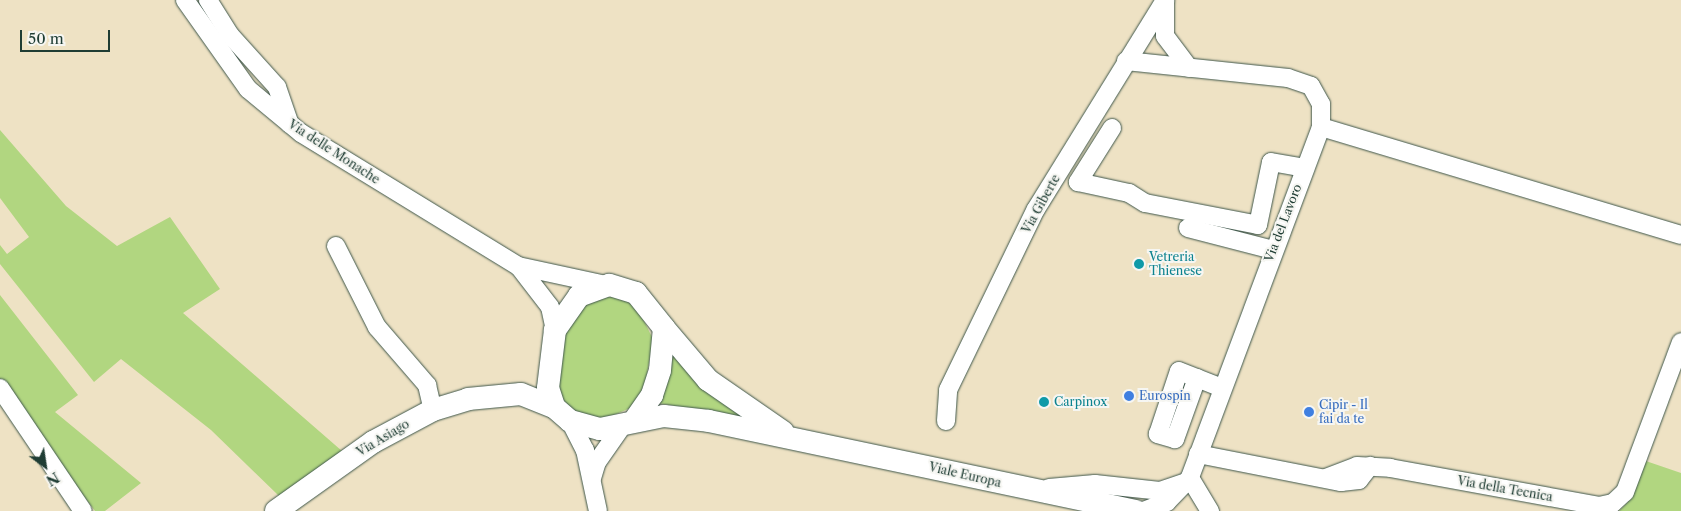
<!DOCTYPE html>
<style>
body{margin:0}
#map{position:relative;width:1681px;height:511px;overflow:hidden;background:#eee2c4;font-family:"Libre Caslon Text",serif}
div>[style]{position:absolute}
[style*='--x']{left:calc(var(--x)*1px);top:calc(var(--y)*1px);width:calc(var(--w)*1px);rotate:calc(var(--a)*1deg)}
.green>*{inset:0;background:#b1d680}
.roads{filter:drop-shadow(0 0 1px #3e564a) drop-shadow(0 0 1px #3e564a)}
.minor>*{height:18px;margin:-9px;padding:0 9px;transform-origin:9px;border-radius:9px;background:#fff}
.major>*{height:22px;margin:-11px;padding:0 11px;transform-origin:11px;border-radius:11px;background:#fff}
.dots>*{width:14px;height:14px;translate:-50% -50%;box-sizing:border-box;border:2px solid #f6f6f2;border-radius:50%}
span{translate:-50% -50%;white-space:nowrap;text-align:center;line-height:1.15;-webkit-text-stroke:4px #f6f6f2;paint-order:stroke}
.street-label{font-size:12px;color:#1f3d34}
.culture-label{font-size:12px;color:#0d838f}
.left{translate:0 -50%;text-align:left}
.shop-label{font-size:12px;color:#366cbe}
.north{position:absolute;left:20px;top:441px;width:50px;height:50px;-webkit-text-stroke:4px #f6f6f2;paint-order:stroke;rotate:149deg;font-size:14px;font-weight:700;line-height:20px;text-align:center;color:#1f3d34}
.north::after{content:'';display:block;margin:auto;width:18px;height:22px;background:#1f3d34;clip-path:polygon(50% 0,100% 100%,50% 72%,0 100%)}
.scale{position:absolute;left:20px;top:30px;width:90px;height:22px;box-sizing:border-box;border:2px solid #1f3d34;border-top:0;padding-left:6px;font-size:15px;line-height:18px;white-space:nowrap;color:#1f3d34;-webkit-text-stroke:4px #f6f6f2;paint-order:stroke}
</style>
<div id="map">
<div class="green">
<div style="clip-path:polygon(0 130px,66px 206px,117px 246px,170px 217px,220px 289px,183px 313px,342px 451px,279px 496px,211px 430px,121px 359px,94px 382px,0 264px,0 245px,7px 254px,29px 237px,0 198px)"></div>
<div style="clip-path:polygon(0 295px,78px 395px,55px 412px,141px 483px,105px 511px,95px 511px,0 386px)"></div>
<div style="clip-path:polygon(602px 296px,622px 298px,638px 309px,653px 339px,644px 391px,635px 406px,595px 423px,560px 401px,551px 370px,567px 315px)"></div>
<div style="clip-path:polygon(669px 349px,771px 423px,658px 403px)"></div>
<div style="clip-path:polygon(1640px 459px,1681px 473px,1681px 511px,1619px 511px,1628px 502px)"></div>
</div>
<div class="roads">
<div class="minor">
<div style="--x:185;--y:0;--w:109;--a:54.7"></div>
<div style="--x:248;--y:89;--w:69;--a:39.7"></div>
<div style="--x:301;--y:133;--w:255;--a:31.5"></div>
<div style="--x:518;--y:266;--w:90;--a:12.2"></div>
<div style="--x:208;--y:0;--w:41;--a:57.8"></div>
<div style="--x:230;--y:35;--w:70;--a:47.9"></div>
<div style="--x:277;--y:87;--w:39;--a:71"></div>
<div style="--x:1165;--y:2;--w:34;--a:90"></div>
<div style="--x:1165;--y:36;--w:40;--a:53"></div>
<div style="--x:1126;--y:61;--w:163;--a:6"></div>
<div style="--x:1288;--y:78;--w:24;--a:19"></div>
<div style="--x:1311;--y:86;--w:21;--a:61"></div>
<div style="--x:1321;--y:104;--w:23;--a:90"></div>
<div style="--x:1321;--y:127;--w:375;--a:110.5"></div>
<div style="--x:1190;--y:478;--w:33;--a:134"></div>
<div style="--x:1167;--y:502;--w:25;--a:159"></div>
<div style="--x:1321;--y:127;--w:376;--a:16.7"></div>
<div style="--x:1112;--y:128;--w:64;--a:122.2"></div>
<div style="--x:1078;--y:182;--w:52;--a:12.2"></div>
<div style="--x:1129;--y:193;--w:19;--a:32"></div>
<div style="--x:1145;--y:203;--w:115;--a:11"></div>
<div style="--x:1258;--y:225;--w:64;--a:-78.3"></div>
<div style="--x:1271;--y:162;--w:34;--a:10"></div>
<div style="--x:1188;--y:228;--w:88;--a:14.5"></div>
<div style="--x:336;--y:246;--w:91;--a:63.2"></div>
<div style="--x:377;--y:327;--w:77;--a:49.2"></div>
<div style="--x:427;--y:385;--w:26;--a:77"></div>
<div style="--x:520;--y:268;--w:49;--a:52.4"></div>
<div style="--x:550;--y:307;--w:24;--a:78"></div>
<div style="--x:1197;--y:378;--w:65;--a:109.8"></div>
<div style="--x:1175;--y:439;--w:18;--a:-164"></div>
<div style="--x:1158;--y:434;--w:66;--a:-71.6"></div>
<div style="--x:1179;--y:371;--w:46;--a:21.6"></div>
<div style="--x:0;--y:388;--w:148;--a:56"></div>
<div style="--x:570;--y:421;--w:33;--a:63"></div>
<div style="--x:585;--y:450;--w:62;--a:78"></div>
<div style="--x:946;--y:421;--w:31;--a:-86"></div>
<div style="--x:948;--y:390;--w:201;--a:-64.1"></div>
<div style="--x:1036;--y:209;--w:246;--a:-58.3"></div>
<div style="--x:1198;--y:454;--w:146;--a:11.1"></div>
<div style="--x:1341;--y:482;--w:18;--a:-6"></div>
<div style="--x:1359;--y:480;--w:18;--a:-52"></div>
<div style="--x:592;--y:478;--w:17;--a:-73"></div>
<div style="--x:597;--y:462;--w:45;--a:-54.9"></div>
<div style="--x:1190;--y:478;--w:39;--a:59"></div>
<div style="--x:1326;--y:478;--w:33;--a:-21"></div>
<div style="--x:1357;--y:466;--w:33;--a:3"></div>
<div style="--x:1390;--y:468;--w:212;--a:10.3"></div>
<div style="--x:1599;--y:506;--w:14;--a:-12"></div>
<div style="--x:1613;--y:503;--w:16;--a:-43"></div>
<div style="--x:1625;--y:492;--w:160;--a:-69.5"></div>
<div style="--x:1049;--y:488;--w:46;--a:-5"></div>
<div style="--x:1095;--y:484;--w:65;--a:6.1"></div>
<div style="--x:1160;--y:491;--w:24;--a:-19"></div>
</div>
<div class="major">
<div style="--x:664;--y:328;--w:68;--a:49.8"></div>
<div style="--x:708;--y:380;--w:91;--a:34.7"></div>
<div style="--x:636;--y:418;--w:28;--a:-55"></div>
<div style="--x:652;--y:395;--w:26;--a:-72"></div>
<div style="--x:660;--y:370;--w:42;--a:-84.6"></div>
<div style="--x:664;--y:328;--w:45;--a:-128.7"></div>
<div style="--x:636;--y:293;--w:28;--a:-163"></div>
<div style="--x:609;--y:285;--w:32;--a:160"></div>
<div style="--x:579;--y:296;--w:42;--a:125.2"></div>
<div style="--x:555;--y:330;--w:58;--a:96.9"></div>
<div style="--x:548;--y:388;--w:20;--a:72"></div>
<div style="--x:554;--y:407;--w:21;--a:41"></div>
<div style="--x:570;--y:421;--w:31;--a:15"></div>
<div style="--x:600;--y:429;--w:65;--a:-11.5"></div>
<div style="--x:664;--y:416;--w:45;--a:6.3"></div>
<div style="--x:709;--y:421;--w:436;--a:11.9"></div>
<div style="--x:276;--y:511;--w:119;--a:-35.4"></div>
<div style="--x:373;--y:442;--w:68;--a:-28.1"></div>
<div style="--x:433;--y:410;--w:37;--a:-17"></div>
<div style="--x:468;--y:399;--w:53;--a:-5.4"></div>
<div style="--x:521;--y:394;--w:35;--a:22"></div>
</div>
</div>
<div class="dots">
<div style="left:1139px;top:264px;background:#0f9aa8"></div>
<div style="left:1129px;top:396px;background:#3f7fe0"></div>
<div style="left:1044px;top:402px;background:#0f9aa8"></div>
<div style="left:1309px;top:412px;background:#3f7fe0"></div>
</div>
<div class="street-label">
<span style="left:334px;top:152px;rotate:33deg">Via delle Monache</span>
<span style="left:1041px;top:204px;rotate:-61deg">Via Giberte</span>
<span style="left:1283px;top:223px;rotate:-69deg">Via del Lavoro</span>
<span style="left:383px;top:438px;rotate:-31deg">Via Asiago</span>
<span style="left:965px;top:475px;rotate:13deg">Viale Europa</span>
<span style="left:1505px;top:489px;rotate:10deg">Via della Tecnica</span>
</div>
<div class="culture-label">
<span class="left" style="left:1149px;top:264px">Vetreria<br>Thienese</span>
<span class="left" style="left:1054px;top:402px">Carpinox</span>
</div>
<div class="shop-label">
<span class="left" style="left:1139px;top:396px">Eurospin</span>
<span class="left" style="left:1319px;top:412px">Cipir - Il<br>fai da te</span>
</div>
<div class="north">N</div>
<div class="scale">50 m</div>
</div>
